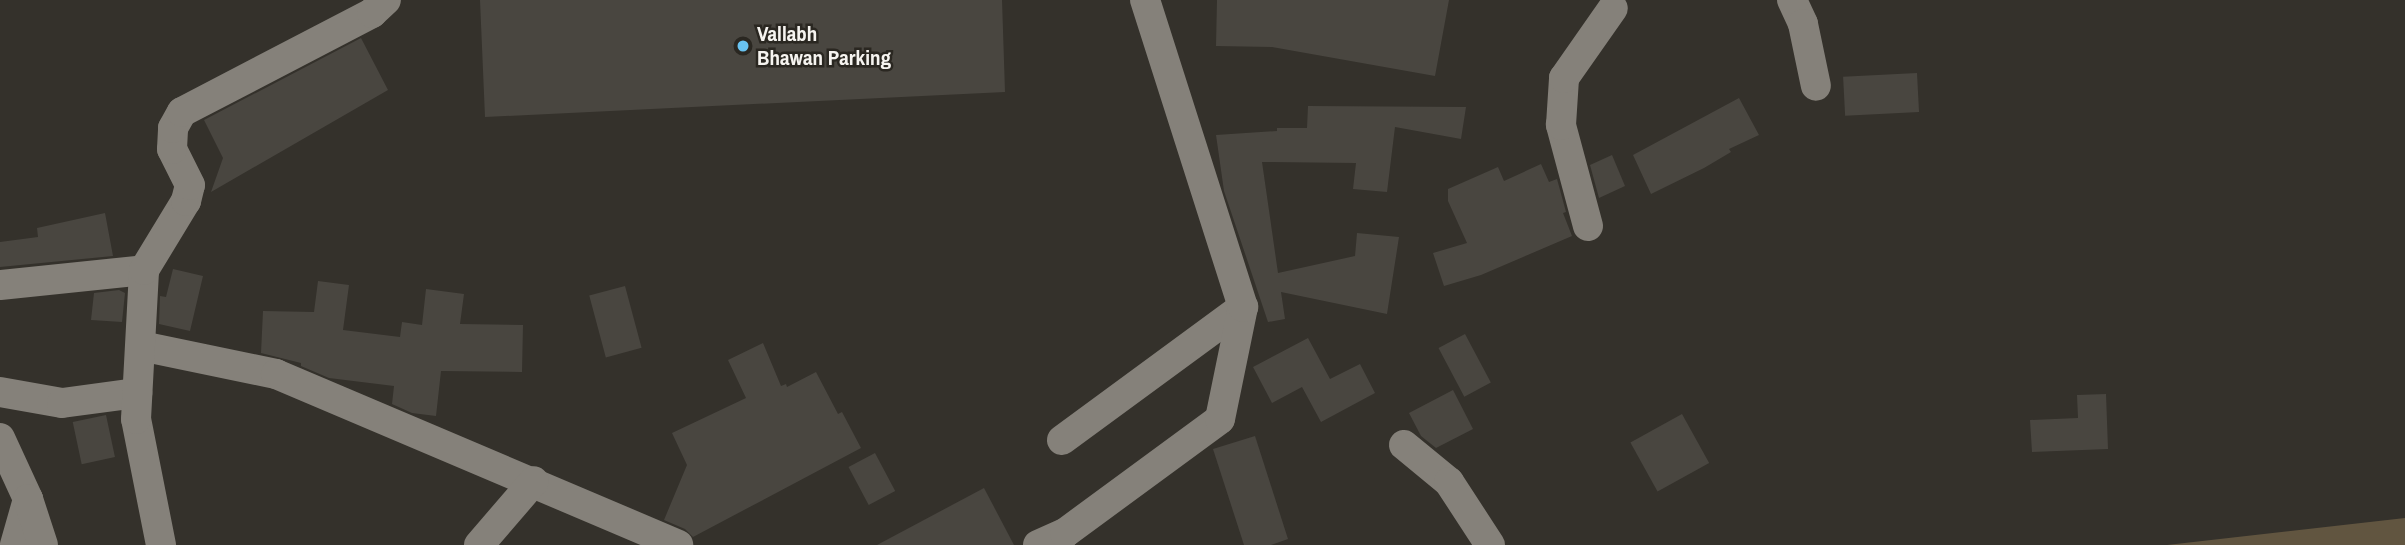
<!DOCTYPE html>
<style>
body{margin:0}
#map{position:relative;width:2405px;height:545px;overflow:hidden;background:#34312b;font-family:"Archivo Narrow",sans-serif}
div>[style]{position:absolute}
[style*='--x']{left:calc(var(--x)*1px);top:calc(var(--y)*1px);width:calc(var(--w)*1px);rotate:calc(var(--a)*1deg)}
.green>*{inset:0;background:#615540}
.building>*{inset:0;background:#494640;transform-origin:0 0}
.street>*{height:30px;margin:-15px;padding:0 15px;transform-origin:15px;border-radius:15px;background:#85817a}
.dots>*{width:19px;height:19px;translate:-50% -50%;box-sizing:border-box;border:4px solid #2a2721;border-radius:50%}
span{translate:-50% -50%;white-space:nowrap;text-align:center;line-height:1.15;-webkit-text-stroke:5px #2a2721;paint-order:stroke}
.poi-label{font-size:21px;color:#f6f4f0;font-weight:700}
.left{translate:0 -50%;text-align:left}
</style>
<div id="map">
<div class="green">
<div style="clip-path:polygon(2405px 518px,2405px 545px,2167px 545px)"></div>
</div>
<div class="building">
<div style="clip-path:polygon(480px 0,1002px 0,1005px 92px,485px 117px)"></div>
<div style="clip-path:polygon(1217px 0,1449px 0,1435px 76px,1272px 47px,1216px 46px)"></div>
<div style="clip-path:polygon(361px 38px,388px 90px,211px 192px,223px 158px,204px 120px)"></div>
<div style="left:1917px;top:73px;width:39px;height:74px;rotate:87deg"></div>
<div style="clip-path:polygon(1739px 98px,1759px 135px,1729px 149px,1731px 152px,1704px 168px,1651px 194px,1633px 155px)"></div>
<div style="clip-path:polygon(1308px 106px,1466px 107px,1461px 139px,1395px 127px,1387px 192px,1353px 189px,1356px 163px,1262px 162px,1278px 273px,1355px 256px,1357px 233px,1399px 237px,1387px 314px,1281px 292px,1285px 319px,1268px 322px,1224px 191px,1216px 135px,1277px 131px,1277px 128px,1307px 128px)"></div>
<div style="clip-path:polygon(1612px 155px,1625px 186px,1599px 198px,1590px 165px)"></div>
<div style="clip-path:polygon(1541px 164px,1549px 182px,1557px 179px,1566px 212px,1563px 213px,1572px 236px,1481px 275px,1444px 286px,1433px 253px,1467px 243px,1448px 201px,1448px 189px,1498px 167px,1504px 181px)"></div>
<div style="clip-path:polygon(105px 213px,113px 256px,0 267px,0 242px,38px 237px,37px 228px)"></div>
<div style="clip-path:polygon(173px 269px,203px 276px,190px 331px,159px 324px,160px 296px,166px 297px)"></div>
<div style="clip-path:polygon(318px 281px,349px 285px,343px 330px,400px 337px,402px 322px,422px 325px,426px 289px,464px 294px,460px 324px,523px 325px,522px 372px,441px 371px,436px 416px,412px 413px,392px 404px,394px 386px,329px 378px,301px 366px,301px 363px,261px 353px,263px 311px,314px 312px)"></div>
<div style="left:625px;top:286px;width:64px;height:37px;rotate:75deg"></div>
<div style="clip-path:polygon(119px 290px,125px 293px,122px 322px,91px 320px,94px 293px)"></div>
<div style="left:1465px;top:334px;width:55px;height:30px;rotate:62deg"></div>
<div style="clip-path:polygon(1308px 338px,1330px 379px,1360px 364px,1375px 393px,1321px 422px,1302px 387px,1272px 403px,1253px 367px)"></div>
<div style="clip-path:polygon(763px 343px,781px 386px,786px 384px,787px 387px,816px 372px,838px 414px,842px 412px,861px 448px,693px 537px,685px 529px,664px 520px,687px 465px,672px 433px,746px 398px,728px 360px)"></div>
<div style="clip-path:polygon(1453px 390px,1473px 429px,1436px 448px,1421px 436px,1409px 413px)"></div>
<div style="clip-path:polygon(2106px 394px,2108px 449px,2032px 452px,2030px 420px,2078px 418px,2077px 395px)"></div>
<div style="left:1682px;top:414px;width:56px;height:59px;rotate:61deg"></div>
<div style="left:106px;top:415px;width:43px;height:34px;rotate:78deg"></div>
<div style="clip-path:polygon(1255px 436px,1288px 539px,1271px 545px,1244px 545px,1213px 449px)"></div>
<div style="left:875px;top:453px;width:43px;height:30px;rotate:62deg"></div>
<div style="clip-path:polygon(984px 488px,1014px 545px,877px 545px)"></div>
</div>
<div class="street">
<div style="--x:1792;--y:0;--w:26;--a:65"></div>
<div style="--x:1803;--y:24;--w:63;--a:78.2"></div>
<div style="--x:1588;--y:226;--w:105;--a:-105"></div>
<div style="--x:1561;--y:125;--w:47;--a:-86.3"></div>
<div style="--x:1564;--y:78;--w:85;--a:-55"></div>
<div style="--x:0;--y:285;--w:145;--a:-5.9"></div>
<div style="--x:141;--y:346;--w:138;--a:11.7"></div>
<div style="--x:276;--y:374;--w:437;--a:23"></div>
<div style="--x:0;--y:392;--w:63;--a:10.1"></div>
<div style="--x:62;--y:403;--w:76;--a:-7.6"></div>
<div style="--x:0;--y:438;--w:67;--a:65.3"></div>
<div style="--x:28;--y:499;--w:48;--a:105.8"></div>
<div style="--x:1062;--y:440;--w:225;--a:-36.3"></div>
<div style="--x:1404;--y:445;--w:58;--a:39.4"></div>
<div style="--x:1449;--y:482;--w:75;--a:56.9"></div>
<div style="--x:28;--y:499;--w:48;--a:71.9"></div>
<div style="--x:161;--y:545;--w:128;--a:-101.2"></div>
<div style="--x:136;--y:419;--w:149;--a:-86.9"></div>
<div style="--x:144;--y:270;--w:81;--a:-58.7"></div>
<div style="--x:186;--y:201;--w:16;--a:-76"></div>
<div style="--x:190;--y:185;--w:40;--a:-116.6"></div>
<div style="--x:172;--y:149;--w:21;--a:-87"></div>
<div style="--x:173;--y:128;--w:18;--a:-61"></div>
<div style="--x:182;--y:112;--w:214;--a:-27.5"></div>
<div style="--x:372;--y:13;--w:19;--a:-43"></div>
<div style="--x:479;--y:545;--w:84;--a:-49.3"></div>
<div style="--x:1038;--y:545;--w:30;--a:-24"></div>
<div style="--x:1065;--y:533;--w:192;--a:-36.3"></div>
<div style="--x:1220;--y:419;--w:114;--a:-78.4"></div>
<div style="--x:1243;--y:307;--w:322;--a:-107.7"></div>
</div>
<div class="dots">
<div style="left:743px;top:46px;background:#69c3f1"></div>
</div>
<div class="poi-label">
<span class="left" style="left:757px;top:46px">Vallabh<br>Bhawan Parking</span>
</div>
</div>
